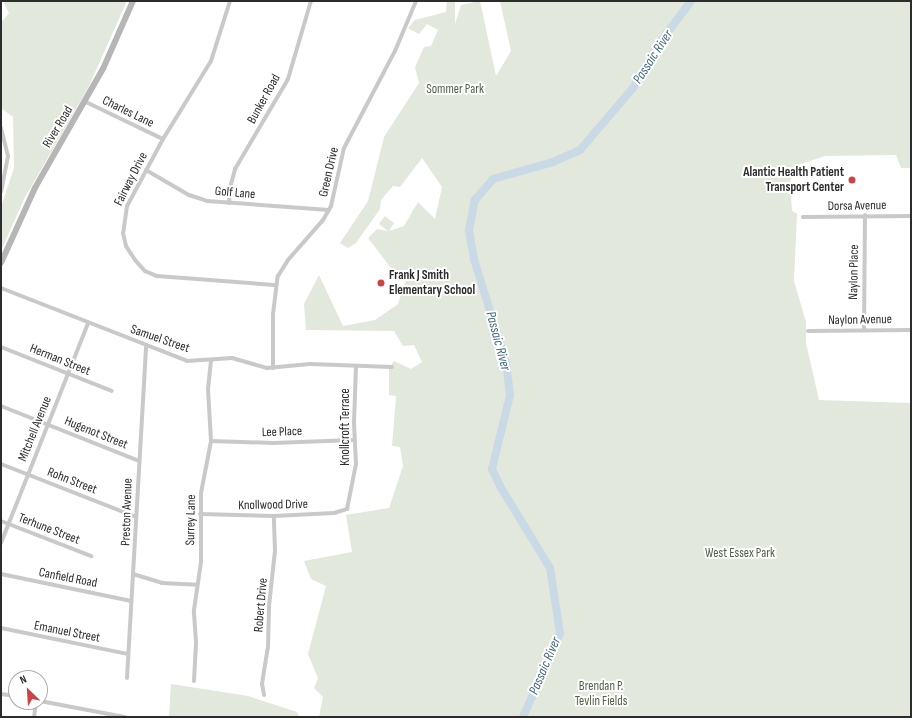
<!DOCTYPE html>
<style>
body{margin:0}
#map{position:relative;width:912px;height:718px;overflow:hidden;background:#fff;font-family:"Sofia Sans Condensed",sans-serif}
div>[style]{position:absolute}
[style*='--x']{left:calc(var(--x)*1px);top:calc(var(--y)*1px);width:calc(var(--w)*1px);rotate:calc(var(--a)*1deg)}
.green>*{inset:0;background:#e2e8db}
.river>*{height:8px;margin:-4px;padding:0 4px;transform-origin:4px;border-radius:4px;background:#c9dae6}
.street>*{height:4px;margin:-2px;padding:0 2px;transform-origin:2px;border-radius:2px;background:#c9c9c9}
.secondary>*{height:5.5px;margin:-2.75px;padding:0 2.75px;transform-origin:2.75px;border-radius:2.75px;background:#b6b6b6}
.dots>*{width:11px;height:11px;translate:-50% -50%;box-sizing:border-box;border:2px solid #fff;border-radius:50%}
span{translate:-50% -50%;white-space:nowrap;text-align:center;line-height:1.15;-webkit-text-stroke:4px #fff;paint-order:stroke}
.park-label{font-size:13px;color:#4e623f}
.street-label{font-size:13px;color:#2c2c2c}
.poi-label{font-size:13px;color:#2c2c2c;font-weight:700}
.right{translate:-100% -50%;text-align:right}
.left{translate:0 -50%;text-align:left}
.water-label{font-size:14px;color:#446984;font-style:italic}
.frame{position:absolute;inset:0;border:2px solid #2c2c2c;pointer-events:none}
.north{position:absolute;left:8px;top:670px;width:40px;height:40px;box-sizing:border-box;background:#fff;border:1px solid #ababab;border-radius:50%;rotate:335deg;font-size:11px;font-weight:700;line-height:16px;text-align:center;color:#2c2c2c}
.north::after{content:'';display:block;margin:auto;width:14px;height:18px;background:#cf4247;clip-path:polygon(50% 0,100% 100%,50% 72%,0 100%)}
</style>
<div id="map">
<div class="green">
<div style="clip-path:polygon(3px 1px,127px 1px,88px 88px,24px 199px,1px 251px,1px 207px,14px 168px,13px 117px,1px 108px,1px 23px,9px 13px)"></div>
<div style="clip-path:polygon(447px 1px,455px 1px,455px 24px,461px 5px,480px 1px,496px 76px,511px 51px,500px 1px,911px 1px,911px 168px,901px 168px,896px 155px,825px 156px,795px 166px,790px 182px,792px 211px,797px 214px,794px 281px,806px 322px,806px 343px,819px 400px,911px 403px,911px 717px,319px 717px,323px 697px,314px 688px,318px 678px,308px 654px,326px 586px,311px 579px,304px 561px,352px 552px,346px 515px,389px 508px,403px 466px,400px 447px,392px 446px,396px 396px,389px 395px,389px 368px,394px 361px,411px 369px,422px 362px,414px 345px,403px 346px,394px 331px,306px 330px,304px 304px,319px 275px,343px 326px,375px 320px,398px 304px,407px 276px,391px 268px,368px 238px,377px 229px,388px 231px,379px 224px,385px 216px,394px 223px,389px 231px,404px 226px,418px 202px,435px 219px,442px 187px,422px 158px,400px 187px,393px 186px,381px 200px,380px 209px,356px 243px,348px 248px,340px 243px,368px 201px,384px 137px,419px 83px,415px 67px,424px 47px,431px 46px,438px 30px,427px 24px,419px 34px,408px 28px,415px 20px,446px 12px)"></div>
<div style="clip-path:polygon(171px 684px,248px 696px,297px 712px,299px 717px,169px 717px)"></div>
</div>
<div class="river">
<div style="--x:523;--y:717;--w:92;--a:-66.2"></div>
<div style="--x:560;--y:633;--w:66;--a:-98.7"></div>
<div style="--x:550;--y:568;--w:96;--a:-121.4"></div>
<div style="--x:500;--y:486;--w:19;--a:-115"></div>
<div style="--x:492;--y:469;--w:76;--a:-76.3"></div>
<div style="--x:510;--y:395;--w:32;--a:-97"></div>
<div style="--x:506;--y:363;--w:109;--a:-107.1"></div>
<div style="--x:474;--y:259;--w:29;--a:-100"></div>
<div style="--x:469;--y:230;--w:31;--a:-79"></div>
<div style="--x:475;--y:200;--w:28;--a:-49"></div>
<div style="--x:493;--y:179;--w:62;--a:-15.8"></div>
<div style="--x:553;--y:162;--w:30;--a:-24"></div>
<div style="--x:580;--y:150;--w:82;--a:-49.5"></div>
<div style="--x:633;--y:88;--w:50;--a:-59.8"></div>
<div style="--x:658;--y:45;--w:55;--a:-53.1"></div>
</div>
<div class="street">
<div style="--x:230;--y:1;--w:63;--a:107.6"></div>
<div style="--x:211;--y:61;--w:92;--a:121.6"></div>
<div style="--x:163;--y:139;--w:76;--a:118.2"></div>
<div style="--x:127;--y:206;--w:27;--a:98"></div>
<div style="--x:123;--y:233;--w:13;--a:77"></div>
<div style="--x:126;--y:246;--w:17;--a:57"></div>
<div style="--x:135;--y:260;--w:15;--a:48"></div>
<div style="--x:145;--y:271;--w:13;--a:23"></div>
<div style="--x:157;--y:276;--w:118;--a:4.4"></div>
<div style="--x:86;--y:102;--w:85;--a:25.7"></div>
<div style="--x:1;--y:128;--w:29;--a:76"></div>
<div style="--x:8;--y:156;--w:36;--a:101"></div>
<div style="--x:146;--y:170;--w:50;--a:30.2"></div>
<div style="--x:189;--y:195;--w:19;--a:18"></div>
<div style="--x:207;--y:201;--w:122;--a:4.2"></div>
<div style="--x:229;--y:203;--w:15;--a:-86"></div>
<div style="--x:230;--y:188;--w:20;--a:-75"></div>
<div style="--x:235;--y:169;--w:104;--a:-59.5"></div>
<div style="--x:288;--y:79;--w:81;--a:-73.6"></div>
<div style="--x:803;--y:217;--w:108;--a:-0.5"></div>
<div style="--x:1;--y:288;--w:200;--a:21.4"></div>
<div style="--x:187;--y:361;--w:45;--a:-3.8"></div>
<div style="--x:232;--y:358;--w:36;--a:16"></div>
<div style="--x:267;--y:368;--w:43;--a:-5.3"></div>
<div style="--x:310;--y:364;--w:82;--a:2.1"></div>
<div style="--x:864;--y:329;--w:114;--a:-89.5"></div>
<div style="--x:808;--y:331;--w:103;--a:-0.6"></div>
<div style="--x:1;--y:347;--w:119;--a:21.6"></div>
<div style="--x:273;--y:368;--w:54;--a:-90"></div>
<div style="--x:273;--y:314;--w:38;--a:-83"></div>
<div style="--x:278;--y:276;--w:19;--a:-58"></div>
<div style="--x:288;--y:260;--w:53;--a:-48.8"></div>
<div style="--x:323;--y:220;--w:16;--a:-60"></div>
<div style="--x:331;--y:206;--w:59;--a:-77.4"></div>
<div style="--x:344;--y:148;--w:110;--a:-62.3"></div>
<div style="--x:395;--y:51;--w:54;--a:-67.2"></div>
<div style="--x:1;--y:406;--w:149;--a:21.7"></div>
<div style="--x:211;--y:441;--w:62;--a:1.8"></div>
<div style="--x:273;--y:443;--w:81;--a:-2.1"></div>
<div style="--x:1;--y:464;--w:145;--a:21.4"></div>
<div style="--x:200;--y:514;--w:74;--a:1.5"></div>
<div style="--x:274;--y:516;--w:60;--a:-2.9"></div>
<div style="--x:334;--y:513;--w:14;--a:-17"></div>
<div style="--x:347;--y:509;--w:46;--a:-78.7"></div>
<div style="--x:356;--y:464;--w:41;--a:-92.8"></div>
<div style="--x:354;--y:423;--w:57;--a:-88"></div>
<div style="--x:1;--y:521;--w:97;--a:21.3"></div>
<div style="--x:1;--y:543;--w:237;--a:-68.4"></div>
<div style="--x:1;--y:574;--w:133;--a:11.7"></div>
<div style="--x:133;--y:574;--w:30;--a:17"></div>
<div style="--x:162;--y:583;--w:35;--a:3"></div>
<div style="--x:1;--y:628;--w:130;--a:11.6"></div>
<div style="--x:127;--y:678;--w:333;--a:-86.7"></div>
<div style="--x:194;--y:681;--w:39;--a:-87"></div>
<div style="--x:196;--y:642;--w:32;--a:-94"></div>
<div style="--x:194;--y:610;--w:49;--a:-81.7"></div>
<div style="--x:201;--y:562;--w:69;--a:-90"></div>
<div style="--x:201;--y:493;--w:53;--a:-79.1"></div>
<div style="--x:211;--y:441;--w:52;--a:-93.3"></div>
<div style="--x:208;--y:389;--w:29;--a:-84"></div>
<div style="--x:1;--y:694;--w:15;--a:8"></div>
<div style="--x:264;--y:695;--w:11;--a:-100"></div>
<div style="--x:262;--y:684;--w:36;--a:-81"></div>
<div style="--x:268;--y:648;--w:42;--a:-88.6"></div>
<div style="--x:269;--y:606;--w:55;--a:-83.8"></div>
<div style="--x:275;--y:551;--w:35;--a:-92"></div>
<div style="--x:40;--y:701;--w:86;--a:10.7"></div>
<div style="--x:34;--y:717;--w:15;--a:-82"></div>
</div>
<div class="secondary">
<div style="--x:1;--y:263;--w:82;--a:-65.6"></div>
<div style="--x:35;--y:188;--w:137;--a:-60.3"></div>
<div style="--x:103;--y:69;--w:74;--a:-66.2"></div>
</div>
<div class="dots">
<div style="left:852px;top:180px;background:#cf4247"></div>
<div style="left:381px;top:283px;background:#cf4247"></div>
</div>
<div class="park-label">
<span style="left:455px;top:89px">Sommer Park</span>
<span style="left:740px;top:553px">West Essex Park</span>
<span style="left:601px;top:694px">Brendan P.<br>Tevlin Fields</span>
</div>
<div class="street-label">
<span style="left:264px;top:99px;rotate:-61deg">Bunker Road</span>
<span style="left:128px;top:112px;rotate:26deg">Charles Lane</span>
<span style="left:58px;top:127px;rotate:-59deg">River Road</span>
<span style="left:329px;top:172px;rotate:-77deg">Green Drive</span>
<span style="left:131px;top:179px;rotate:-63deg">Fairway Drive</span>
<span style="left:235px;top:193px;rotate:5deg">Golf Lane</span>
<span style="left:857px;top:206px;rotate:-1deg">Dorsa Avenue</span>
<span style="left:854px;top:272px;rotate:-89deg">Naylon Place</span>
<span style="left:860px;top:320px;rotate:-1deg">Naylon Avenue</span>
<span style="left:160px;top:339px;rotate:19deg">Samuel Street</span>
<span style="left:60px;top:360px;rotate:22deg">Herman Street</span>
<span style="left:345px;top:427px;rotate:-90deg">Knollcroft Terrace</span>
<span style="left:35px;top:429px;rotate:-68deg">Mitchell Avenue</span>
<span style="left:282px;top:432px;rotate:-2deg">Lee Place</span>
<span style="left:96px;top:433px;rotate:22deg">Hugenot Street</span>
<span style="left:72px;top:481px;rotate:21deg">Rohn Street</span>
<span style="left:273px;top:505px;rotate:-1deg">Knollwood Drive</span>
<span style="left:127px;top:512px;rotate:-88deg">Preston Avenue</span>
<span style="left:191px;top:520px;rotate:-89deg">Surrey Lane</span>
<span style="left:49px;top:529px;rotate:21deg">Terhune Street</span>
<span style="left:68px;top:578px;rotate:11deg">Canfield Road</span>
<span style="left:261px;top:605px;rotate:-85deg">Robert Drive</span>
<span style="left:67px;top:632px;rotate:11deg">Emanuel Street</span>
</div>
<div class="poi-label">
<span class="right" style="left:844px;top:180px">Alantic Health Patient<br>Transport Center</span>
<span class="left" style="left:389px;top:283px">Frank J Smith<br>Elementary School</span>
</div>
<div class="water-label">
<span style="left:653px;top:57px;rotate:-57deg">Passaic River</span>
<span style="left:498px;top:341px;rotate:75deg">Passaic River</span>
<span style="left:545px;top:666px;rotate:-67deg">Passaic River</span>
</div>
<div class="frame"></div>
<div class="north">N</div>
</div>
